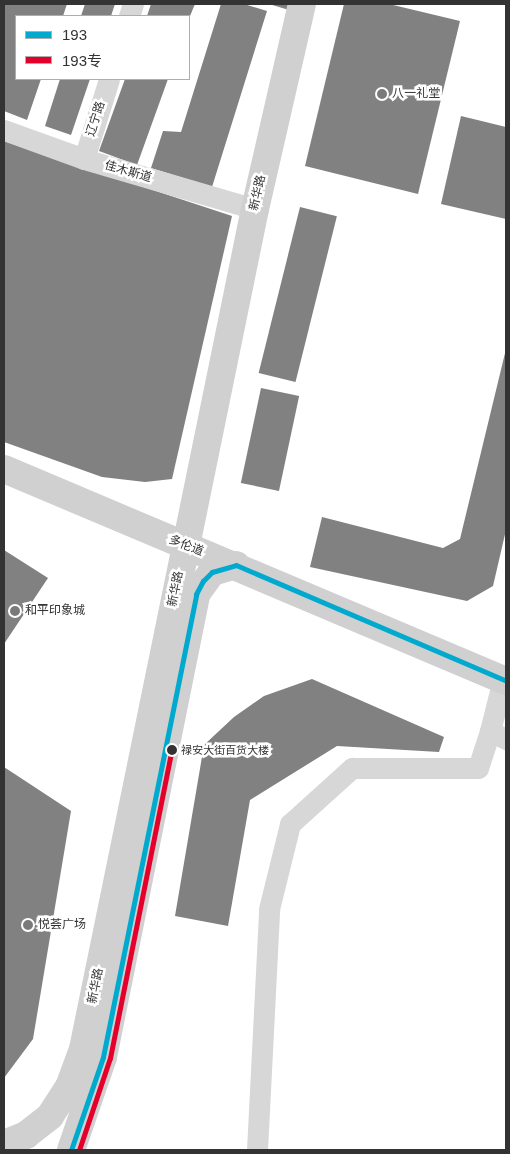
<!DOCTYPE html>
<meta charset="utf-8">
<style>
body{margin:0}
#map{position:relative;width:510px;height:1154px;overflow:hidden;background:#fff;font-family:Arial,"Noto Sans SC",sans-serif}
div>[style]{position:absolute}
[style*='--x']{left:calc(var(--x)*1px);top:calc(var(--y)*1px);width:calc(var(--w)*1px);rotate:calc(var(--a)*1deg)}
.building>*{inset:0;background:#818181;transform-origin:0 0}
.street>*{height:21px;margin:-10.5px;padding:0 10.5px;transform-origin:10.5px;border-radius:10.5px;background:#d7d7d7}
.secondary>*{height:28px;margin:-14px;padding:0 14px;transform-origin:14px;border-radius:14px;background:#d0d0d0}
.bus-1>*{height:5px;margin:-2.5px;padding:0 2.5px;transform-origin:2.5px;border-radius:2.5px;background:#00a9ce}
.bus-2>*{height:5px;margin:-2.5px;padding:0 2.5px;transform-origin:2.5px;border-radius:2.5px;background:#e4002b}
.dots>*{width:14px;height:14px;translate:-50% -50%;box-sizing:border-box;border:2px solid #fff;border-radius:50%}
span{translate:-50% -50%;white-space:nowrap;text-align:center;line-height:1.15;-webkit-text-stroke:5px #fff;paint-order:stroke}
.bus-label{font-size:11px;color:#333}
.left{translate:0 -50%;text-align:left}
.poi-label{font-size:12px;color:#333}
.street-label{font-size:12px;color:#333}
.frame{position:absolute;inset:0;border:5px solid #333;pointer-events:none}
.legend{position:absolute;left:15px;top:15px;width:175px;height:65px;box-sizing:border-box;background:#fff;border:1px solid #adadad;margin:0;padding:6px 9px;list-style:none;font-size:15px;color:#333}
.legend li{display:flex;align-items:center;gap:10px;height:25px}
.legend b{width:25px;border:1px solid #adadad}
</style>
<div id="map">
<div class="building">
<div style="clip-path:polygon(4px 4px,67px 4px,63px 16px,16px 16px,16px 79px,41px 79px,27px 120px,4px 111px)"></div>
<div style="clip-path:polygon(85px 4px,115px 4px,111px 16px,81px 16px)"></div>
<div style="clip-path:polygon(151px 4px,195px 4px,190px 16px,147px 16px)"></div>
<div style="clip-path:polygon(221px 4px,244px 4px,267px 11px,212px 187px,151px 168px,163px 131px,181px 132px)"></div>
<div style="clip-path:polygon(269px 4px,290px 4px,289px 10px)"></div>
<div style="clip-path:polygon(344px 4px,389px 4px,460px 21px,418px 194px,305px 166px)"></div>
<div style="clip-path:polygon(60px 79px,90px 79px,71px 135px,45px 126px)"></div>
<div style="clip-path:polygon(125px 79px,168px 79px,137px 165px,99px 151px)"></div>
<div style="clip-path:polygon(461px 116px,506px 127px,506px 219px,441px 204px)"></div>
<div style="clip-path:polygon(4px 141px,232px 216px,172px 479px,145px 482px,102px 477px,4px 442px)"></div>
<div style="left:300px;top:207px;width:38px;height:171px;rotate:14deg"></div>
<div style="clip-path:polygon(506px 349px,506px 530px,493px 586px,467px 601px,310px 567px,322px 517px,443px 548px,460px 539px)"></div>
<div style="left:261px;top:388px;width:39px;height:97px;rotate:12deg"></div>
<div style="clip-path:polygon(4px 550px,48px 578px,4px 644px)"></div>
<div style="clip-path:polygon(312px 679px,444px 737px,439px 752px,337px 746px,250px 800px,228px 926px,175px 916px,204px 745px,234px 717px,264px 696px)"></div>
<div style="clip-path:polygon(4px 767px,71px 811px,33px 1039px,4px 1078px)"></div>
</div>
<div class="street">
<div style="--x:129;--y:16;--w:13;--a:-72"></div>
<div style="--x:4;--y:130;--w:85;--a:19.9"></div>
<div style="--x:84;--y:159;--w:178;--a:16.3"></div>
<div style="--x:84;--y:159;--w:84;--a:-72.6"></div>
<div style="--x:503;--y:679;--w:54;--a:104"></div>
<div style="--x:490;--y:731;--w:18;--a:27"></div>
<div style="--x:257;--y:1150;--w:241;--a:-87.1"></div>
<div style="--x:269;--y:909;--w:88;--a:-76.1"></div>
<div style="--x:290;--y:824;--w:84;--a:-42.1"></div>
<div style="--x:352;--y:768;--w:126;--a:0"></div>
<div style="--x:478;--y:768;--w:39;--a:-72"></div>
</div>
<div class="secondary">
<div style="--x:4;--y:469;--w:545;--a:22.89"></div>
<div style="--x:4;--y:1144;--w:24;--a:-22"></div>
<div style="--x:26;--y:1135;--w:31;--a:-38"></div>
<div style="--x:50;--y:1116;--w:35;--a:-57"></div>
<div style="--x:69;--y:1087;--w:40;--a:-69.8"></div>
<div style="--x:83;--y:1049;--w:857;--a:-78.43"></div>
<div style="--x:255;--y:209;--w:210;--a:-77.1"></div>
<div style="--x:71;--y:1150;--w:98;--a:-71"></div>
<div style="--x:103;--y:1057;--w:472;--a:-78.6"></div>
<div style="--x:196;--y:594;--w:27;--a:-54"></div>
<div style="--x:212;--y:572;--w:25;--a:-16"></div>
</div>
<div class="bus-1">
<div style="--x:71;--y:1150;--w:98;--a:-71"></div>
<div style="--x:103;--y:1057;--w:472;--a:-78.6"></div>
<div style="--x:196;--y:594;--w:15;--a:-62"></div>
<div style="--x:203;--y:581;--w:13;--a:-45"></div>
<div style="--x:212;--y:572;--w:25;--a:-16"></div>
<div style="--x:236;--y:565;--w:294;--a:23.2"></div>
</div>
<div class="bus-2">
<div style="--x:79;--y:1150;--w:97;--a:-71.4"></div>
<div style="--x:110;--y:1058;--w:315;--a:-78.7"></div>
</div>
<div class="dots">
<div style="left:382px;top:94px;background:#7a7a7a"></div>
<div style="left:15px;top:611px;background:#7a7a7a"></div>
<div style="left:172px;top:750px;background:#333"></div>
<div style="left:28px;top:925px;background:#7a7a7a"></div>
</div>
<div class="bus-label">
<span class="left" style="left:181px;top:750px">禄安大街百货大楼</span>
</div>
<div class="poi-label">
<span class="left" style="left:392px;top:94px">八一礼堂</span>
<span class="left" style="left:25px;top:611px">和平印象城</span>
<span class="left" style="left:38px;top:925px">悦荟广场</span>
</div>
<div class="street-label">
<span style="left:96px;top:119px;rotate:-72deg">辽宁路</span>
<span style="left:128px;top:172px;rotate:16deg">佳木斯道</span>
<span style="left:258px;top:193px;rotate:-77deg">新华路</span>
<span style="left:186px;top:546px;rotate:22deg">多伦道</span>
<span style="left:176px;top:589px;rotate:-79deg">新华路</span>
<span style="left:96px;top:986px;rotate:-79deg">新华路</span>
</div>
<div class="frame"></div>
<ul class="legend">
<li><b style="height:6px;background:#00a9ce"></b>193</li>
<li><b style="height:6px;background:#e4002b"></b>193专</li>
</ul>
</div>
